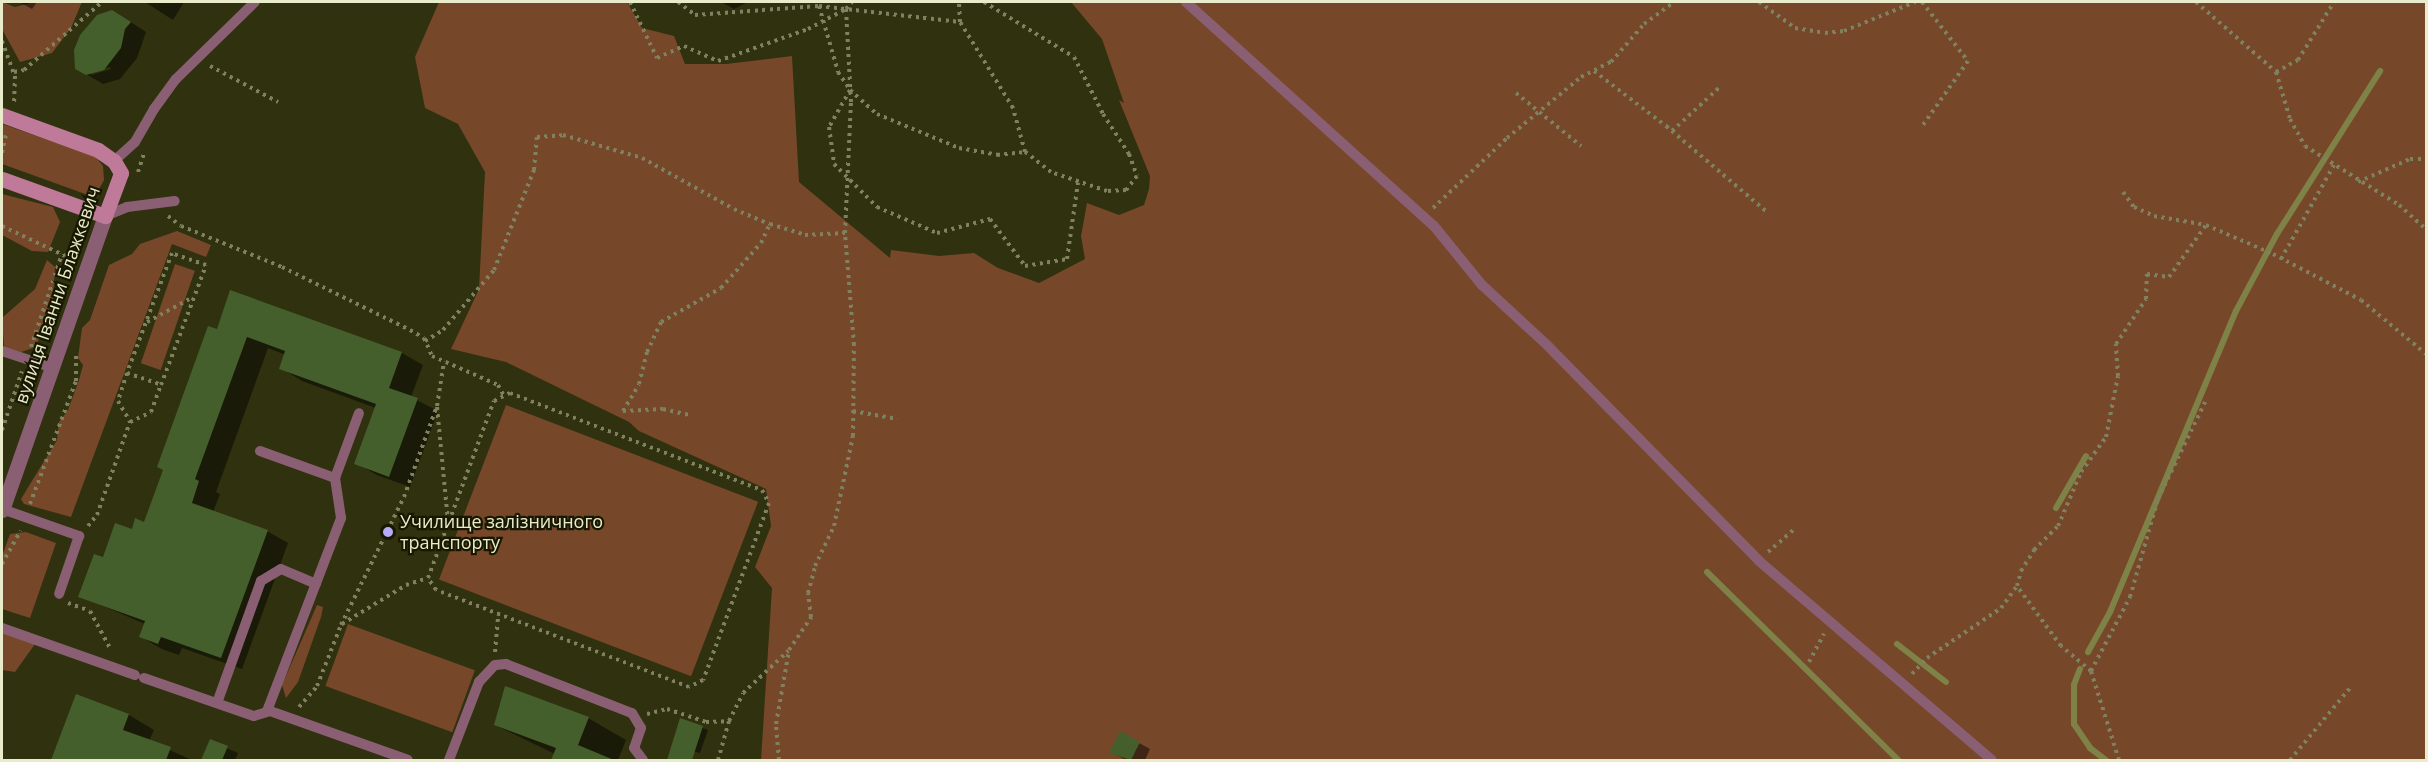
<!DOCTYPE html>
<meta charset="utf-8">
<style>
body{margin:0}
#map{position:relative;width:2428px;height:762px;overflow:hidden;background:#30310e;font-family:"Open Sans",sans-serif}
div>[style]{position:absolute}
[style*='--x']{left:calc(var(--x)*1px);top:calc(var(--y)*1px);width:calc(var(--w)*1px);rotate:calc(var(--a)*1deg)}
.green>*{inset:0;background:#77472a;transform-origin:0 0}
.shadow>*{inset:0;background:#0007}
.stream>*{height:6px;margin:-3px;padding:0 3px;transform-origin:3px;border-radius:3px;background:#7f8246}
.building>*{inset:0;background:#455f2c}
.path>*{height:4px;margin-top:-2px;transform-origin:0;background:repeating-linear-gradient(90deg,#7f815f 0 3px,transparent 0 7.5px)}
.lane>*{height:10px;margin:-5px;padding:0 5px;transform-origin:5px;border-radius:5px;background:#8b5f73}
.street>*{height:15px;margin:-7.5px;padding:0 7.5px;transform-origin:7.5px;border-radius:7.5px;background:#8b5f73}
.secondary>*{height:15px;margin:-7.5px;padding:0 7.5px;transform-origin:7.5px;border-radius:7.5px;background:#bf7999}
.dots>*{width:16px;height:16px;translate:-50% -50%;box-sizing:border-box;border:3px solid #181800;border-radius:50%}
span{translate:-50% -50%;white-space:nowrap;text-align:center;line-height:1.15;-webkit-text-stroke:4.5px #181800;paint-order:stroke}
.street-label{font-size:18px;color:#e9eccb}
.poi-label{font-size:18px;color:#e9eccb}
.left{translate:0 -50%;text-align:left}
.frame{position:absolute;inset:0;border:3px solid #e9eccb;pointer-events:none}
</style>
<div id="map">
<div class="green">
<div style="clip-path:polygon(2px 2px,15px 7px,34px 2px,82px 2px,71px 28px,52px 53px,20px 62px,2px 29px)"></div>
<div style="clip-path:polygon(439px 2px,627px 2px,642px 28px,674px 36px,685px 64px,726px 64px,792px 56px,799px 182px,890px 258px,891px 250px,939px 256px,974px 253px,998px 268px,1039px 283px,1085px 259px,1081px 236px,1087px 203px,1119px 215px,1144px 205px,1149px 189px,1150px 176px,1119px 100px,1124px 103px,1102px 39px,1071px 2px,2426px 2px,2426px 760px,761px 760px,772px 588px,755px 567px,771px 526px,766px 489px,639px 431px,629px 422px,506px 362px,451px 349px,479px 289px,485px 172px,458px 124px,425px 108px,415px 57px)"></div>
<div style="clip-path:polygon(2px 124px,95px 156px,103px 166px,104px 180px,98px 191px,88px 195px,2px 164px)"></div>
<div style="clip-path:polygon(2px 194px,53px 207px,60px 222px,48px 252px,32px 251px,2px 235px)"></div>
<div style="clip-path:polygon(177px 231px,211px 245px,206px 257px,172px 244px,71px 517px,24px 504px,21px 499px,57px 440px,59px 422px,68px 410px,79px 380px,83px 365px,78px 358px,82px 328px,90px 320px,109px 265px,132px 254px,140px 244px)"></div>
<div style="clip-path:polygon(47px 260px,55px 267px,53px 300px,36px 347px,21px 352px,4px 347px,2px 318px,35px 289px)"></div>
<div style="left:175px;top:264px;width:21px;height:105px;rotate:19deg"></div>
<div style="left:506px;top:405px;width:270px;height:187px;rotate:21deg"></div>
<div style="clip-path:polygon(26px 532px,56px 543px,30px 618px,2px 609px,2px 556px,10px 534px)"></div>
<div style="clip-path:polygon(317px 605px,323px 607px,321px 617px,298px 682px,286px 698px,282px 685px)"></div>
<div style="left:348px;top:624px;width:135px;height:66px;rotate:20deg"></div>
<div style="clip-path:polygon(2px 632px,35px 644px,15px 672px,2px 670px)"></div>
</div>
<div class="shadow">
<div style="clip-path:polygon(19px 2px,37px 2px,32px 9px)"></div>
<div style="clip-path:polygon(145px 2px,184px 2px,173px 20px)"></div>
<div style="clip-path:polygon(721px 2px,748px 2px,734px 9px)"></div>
<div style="clip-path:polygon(evenodd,129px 21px,146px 32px,137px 58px,120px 79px,103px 84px,86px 74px,129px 21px,110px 67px,111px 69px,91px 75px,91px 72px,110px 67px)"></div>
<div style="clip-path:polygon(231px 292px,402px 353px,423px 365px,411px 397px,438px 411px,410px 487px,377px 475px,356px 463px,376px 408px,302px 381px,281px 368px,286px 355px,268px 348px,216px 492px,220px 494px,213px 512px,267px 531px,288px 543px,242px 669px,182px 648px,179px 655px,162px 649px,141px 637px,145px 624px,80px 596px,104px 559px,145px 524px)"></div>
<div style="clip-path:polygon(77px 696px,129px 715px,154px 730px,149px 741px,192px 760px,53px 760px)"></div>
<div style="clip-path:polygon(588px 718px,626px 740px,618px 760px,553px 760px,555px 754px,495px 725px)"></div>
<div style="clip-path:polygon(680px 720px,708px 730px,700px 753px,692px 751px,689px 760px,668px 760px)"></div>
<div style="clip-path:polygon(1121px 733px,1150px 749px,1145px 760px,1126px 760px,1111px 752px)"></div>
<div style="clip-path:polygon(210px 741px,238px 753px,235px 760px,203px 760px)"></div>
</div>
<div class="stream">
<div style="--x:2056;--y:508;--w:60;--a:-60"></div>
<div style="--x:1707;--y:572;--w:268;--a:44.5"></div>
<div style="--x:1897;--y:644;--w:62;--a:37.8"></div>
<div style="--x:2088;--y:652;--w:46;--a:-61.2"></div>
<div style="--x:2110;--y:612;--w:326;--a:-67.3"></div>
<div style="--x:2236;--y:311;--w:87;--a:-62"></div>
<div style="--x:2277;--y:234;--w:193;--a:-57.7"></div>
<div style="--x:2080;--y:669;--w:17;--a:111"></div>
<div style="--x:2074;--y:685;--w:39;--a:90"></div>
<div style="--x:2074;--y:724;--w:29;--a:56"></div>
<div style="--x:2090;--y:748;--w:20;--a:37"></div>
</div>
<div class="building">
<div style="clip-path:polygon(112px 10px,131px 22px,125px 29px,121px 48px,104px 70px,86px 75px,75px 69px,74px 50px,80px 35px,97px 15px)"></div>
<div style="clip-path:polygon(230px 290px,402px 352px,389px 388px,418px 398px,389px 477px,381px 474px,354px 464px,376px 404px,279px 369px,285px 351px,247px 337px,195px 479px,199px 481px,192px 503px,268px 530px,221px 658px,161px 637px,158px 644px,139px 637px,145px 621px,78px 597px,94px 554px,103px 557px,115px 523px,132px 529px,135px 518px,144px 522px,163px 470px,157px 467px,208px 326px,217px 329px)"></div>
<div style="clip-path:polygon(505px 686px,589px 717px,578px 745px,614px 760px,551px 760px,556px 748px,494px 725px)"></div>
<div style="clip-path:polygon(76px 694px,129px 714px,123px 730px,171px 747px,166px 760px,51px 760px)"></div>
<div style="clip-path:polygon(680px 718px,703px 726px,692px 760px,667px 760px)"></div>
<div style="clip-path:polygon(1120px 731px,1140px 742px,1131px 760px,1109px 753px)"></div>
<div style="clip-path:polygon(210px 739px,228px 746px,222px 760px,201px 760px)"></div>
</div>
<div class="path">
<div style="--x:630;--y:2;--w:62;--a:64.3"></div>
<div style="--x:657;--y:58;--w:30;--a:-24"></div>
<div style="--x:684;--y:46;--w:37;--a:24"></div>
<div style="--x:718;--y:61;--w:96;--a:-19.6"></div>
<div style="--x:808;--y:29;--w:41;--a:-27.8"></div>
<div style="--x:678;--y:2;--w:21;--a:37"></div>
<div style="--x:695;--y:15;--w:124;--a:-4.2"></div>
<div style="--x:819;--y:6;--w:142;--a:6.5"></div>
<div style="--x:960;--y:22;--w:20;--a:-93"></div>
<div style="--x:984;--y:2;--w:105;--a:31.4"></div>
<div style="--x:1074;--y:57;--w:64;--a:63"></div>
<div style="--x:1103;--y:114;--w:48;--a:57"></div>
<div style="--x:1129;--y:154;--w:23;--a:70"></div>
<div style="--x:1137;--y:176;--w:18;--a:128"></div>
<div style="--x:1126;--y:190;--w:19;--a:177"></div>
<div style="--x:1107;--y:191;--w:59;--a:-161.3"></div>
<div style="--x:1051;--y:172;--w:33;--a:-142"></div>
<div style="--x:1759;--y:2;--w:44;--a:35.8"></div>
<div style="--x:1795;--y:28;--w:30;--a:9"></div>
<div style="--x:1825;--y:33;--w:19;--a:-6"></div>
<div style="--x:1844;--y:31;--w:77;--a:-22.2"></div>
<div style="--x:1922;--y:2;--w:75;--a:52.1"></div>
<div style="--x:1968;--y:61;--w:78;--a:125.1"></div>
<div style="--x:2196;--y:2;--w:106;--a:41.2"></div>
<div style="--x:2276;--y:72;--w:49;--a:73.4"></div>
<div style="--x:2290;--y:119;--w:31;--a:61"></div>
<div style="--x:2305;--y:146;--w:111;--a:32.1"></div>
<div style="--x:2399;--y:205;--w:36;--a:42"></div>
<div style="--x:819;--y:6;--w:69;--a:73.9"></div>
<div style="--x:838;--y:72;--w:22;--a:56"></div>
<div style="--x:850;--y:90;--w:36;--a:42"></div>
<div style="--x:877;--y:114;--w:89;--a:22.5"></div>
<div style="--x:959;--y:148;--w:39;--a:10"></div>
<div style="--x:997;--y:155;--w:28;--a:-6"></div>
<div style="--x:1025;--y:152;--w:46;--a:-105.3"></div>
<div style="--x:1013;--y:108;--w:101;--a:-121.6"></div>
<div style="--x:2;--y:41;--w:37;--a:70"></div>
<div style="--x:15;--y:76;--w:27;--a:92"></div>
<div style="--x:210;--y:66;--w:77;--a:27.9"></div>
<div style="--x:1594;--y:71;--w:91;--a:37.4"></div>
<div style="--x:1666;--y:126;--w:133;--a:40.4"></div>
<div style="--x:14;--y:72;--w:10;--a:-11"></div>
<div style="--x:24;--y:70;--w:103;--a:-41.1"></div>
<div style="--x:2276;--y:72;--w:25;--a:-29"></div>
<div style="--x:2298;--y:60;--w:68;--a:-58.2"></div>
<div style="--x:850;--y:90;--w:43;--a:119.6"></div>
<div style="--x:829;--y:127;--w:37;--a:82"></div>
<div style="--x:834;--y:164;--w:61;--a:45"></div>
<div style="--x:877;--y:207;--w:65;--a:23.4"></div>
<div style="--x:937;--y:233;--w:55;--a:-14.8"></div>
<div style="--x:990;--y:219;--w:59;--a:53.3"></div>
<div style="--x:1025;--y:266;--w:43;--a:-9.5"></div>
<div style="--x:1067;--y:259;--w:77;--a:-81.8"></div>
<div style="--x:1516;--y:93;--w:84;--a:39.2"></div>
<div style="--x:1672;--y:131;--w:67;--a:-42.6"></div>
<div style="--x:2;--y:153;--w:19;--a:-78"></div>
<div style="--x:138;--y:172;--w:19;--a:-72"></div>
<div style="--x:2358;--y:182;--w:57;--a:-23.9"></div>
<div style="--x:2410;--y:159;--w:16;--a:0"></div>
<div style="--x:2123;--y:192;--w:19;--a:54"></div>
<div style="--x:2134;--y:207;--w:22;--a:24"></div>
<div style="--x:2154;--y:216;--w:53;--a:9.8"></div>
<div style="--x:2206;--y:225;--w:73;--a:23.4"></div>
<div style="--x:2273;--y:254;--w:99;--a:27.6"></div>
<div style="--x:2361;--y:300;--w:85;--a:39.7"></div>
<div style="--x:1433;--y:208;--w:102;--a:-43.4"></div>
<div style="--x:1507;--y:138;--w:96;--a:-39.5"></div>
<div style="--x:1581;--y:77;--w:34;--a:-27"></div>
<div style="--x:1611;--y:62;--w:50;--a:-49"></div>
<div style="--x:1644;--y:24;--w:37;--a:-36"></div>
<div style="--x:168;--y:216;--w:16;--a:38"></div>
<div style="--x:181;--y:226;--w:109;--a:22.1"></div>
<div style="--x:282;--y:267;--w:143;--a:26.2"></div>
<div style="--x:410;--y:330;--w:16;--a:30"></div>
<div style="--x:424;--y:338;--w:20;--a:66"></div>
<div style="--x:432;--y:356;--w:72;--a:23.7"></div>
<div style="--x:498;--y:385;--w:13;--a:61"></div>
<div style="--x:2;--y:226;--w:80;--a:25.3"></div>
<div style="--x:2281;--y:259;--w:108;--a:-60.6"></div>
<div style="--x:147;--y:322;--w:52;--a:-28.5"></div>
<div style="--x:425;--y:341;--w:21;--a:-31"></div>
<div style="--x:443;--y:330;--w:79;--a:-49.6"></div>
<div style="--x:494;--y:270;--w:108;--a:-68.2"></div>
<div style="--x:534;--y:170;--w:33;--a:-85"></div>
<div style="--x:537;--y:137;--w:26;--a:-4"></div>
<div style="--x:563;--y:135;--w:82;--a:16.2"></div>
<div style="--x:642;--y:158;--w:105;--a:29"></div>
<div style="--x:734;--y:209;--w:39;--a:23"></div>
<div style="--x:770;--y:224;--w:37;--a:17"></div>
<div style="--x:805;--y:235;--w:40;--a:-2.9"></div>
<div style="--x:31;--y:347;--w:98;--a:-71.6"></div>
<div style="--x:127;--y:373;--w:36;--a:19"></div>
<div style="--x:161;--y:385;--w:128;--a:-69.4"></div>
<div style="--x:206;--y:265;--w:36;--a:-161"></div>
<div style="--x:172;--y:253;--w:128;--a:110.6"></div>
<div style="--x:127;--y:373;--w:29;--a:108"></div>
<div style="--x:118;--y:401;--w:24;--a:60"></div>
<div style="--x:510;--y:393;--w:270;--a:21.1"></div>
<div style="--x:762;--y:490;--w:15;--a:62"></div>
<div style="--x:769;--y:503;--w:189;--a:110.4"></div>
<div style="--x:703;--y:680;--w:16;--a:153"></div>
<div style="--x:689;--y:687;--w:271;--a:-159"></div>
<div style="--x:436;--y:590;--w:14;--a:-124"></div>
<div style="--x:428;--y:578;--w:189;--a:-69.6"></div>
<div style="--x:494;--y:401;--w:18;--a:-27"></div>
<div style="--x:437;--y:407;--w:116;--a:84.5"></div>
<div style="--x:623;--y:411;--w:31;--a:-59"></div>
<div style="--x:639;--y:384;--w:33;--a:-76"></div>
<div style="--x:647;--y:352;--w:33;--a:-65"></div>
<div style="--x:661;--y:322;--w:69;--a:-29.5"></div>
<div style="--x:721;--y:288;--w:60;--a:-48.4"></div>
<div style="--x:761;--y:243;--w:21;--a:-65"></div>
<div style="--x:623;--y:411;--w:40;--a:-2.9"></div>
<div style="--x:663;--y:409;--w:28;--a:13"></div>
<div style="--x:853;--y:411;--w:45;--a:10.3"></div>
<div style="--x:2;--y:430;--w:62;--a:-71.3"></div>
<div style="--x:30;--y:504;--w:131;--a:-69.5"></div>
<div style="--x:76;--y:381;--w:26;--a:-90"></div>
<div style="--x:88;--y:526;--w:14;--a:-51"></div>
<div style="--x:97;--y:515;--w:99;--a:-70.5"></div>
<div style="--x:130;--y:422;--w:23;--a:-25"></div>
<div style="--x:151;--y:412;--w:29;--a:-70"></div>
<div style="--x:1768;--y:552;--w:35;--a:-41"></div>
<div style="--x:2;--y:564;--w:38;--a:-61"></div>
<div style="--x:68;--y:603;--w:23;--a:20"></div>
<div style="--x:90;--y:611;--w:44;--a:61.7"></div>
<div style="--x:342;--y:624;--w:75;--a:-31.4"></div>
<div style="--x:406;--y:585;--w:23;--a:-18"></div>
<div style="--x:495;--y:652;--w:38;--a:-85"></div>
<div style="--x:1809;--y:662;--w:32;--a:-62"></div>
<div style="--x:2091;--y:671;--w:84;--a:-62.2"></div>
<div style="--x:2130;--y:597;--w:102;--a:-74.1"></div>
<div style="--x:2158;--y:499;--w:108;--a:-64.1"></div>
<div style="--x:1912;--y:674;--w:22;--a:-47"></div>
<div style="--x:1927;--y:658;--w:89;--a:-34"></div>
<div style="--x:2001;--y:608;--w:27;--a:-54"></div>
<div style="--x:299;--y:707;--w:28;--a:-49"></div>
<div style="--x:317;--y:686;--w:66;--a:-68.5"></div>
<div style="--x:341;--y:625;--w:143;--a:-63.8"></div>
<div style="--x:404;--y:497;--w:97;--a:-70.1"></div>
<div style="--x:437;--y:406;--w:45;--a:-81"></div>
<div style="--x:647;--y:714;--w:21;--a:-14"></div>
<div style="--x:667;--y:709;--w:41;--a:18.4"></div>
<div style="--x:706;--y:722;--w:23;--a:-2"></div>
<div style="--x:729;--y:721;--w:31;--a:-63"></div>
<div style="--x:743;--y:693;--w:62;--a:-43"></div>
<div style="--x:718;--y:760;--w:41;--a:-74.2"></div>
<div style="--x:779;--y:760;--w:36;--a:-95"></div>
<div style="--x:776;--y:724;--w:75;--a:-80"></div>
<div style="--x:789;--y:650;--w:40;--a:-56"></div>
<div style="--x:811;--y:617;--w:24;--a:-97"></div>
<div style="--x:808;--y:593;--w:28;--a:-75"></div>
<div style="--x:815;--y:566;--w:44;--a:-64.6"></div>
<div style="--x:834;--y:526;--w:92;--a:-78.1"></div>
<div style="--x:853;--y:436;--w:91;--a:-89.4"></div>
<div style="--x:854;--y:345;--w:112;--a:-94.6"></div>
<div style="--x:845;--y:233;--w:131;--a:-87.4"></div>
<div style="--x:851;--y:102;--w:93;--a:-93.1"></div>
<div style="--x:846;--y:9;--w:9;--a:-49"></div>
<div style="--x:2119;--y:760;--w:93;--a:-107.5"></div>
<div style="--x:2091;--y:671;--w:39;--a:-140"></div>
<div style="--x:2061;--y:646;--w:74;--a:-126.3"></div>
<div style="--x:2017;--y:586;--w:16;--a:-75"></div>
<div style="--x:2021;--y:571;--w:25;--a:-58"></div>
<div style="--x:2034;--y:550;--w:34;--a:-45"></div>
<div style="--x:2058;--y:526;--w:59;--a:-66.9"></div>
<div style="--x:2081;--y:472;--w:43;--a:-54.5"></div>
<div style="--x:2106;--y:437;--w:62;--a:-78.9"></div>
<div style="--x:2118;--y:376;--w:32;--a:-94"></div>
<div style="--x:2116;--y:344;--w:54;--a:-56.3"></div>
<div style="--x:2146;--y:299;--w:25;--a:-88"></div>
<div style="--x:2147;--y:274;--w:22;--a:8"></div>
<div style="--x:2169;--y:277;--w:64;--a:-54.6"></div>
<div style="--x:2290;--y:760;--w:94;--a:-50.2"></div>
</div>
<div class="lane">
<div style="--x:1186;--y:2;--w:334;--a:42.1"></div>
<div style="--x:1434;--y:226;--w:76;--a:50.9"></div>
<div style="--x:1482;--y:285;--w:88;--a:42.7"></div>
<div style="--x:1547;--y:345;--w:303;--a:45.5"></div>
<div style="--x:1759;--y:561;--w:306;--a:40.5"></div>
<div style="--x:114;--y:161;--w:28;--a:-42"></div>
<div style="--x:135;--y:142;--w:38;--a:-60"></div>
<div style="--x:154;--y:109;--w:37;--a:-54"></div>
<div style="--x:176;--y:79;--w:110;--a:-44.3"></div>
<div style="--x:105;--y:216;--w:24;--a:-22"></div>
<div style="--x:127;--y:207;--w:48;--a:-7.1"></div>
<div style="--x:2;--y:351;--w:54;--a:18.4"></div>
<div style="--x:260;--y:451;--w:80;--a:19.8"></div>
<div style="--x:2;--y:509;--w:82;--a:19.3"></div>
<div style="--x:79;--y:536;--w:61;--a:109"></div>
<div style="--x:2;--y:628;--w:141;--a:19.5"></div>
<div style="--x:144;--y:678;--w:116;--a:19.1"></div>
<div style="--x:254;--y:716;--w:17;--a:-17"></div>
<div style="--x:270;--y:711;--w:146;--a:19.5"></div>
<div style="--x:217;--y:703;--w:130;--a:-70.2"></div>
<div style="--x:261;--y:581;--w:23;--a:-31"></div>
<div style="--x:281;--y:569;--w:38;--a:23"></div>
<div style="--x:267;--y:711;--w:207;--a:-69"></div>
<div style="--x:341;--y:518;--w:40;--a:-98.5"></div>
<div style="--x:335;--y:478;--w:69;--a:-69.7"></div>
<div style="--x:449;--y:760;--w:84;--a:-69"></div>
<div style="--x:479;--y:682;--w:23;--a:-47"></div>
<div style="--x:495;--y:665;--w:11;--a:-5"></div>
<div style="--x:506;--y:664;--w:135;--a:21.3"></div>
<div style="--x:632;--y:713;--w:17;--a:59"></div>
<div style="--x:641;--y:728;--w:21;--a:109"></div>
<div style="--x:634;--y:748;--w:15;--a:53"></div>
</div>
<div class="street">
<div style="--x:2;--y:510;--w:312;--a:-70.7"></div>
</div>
<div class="secondary">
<div style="--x:2;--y:115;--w:102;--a:20"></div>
<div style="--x:98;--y:150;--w:19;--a:35"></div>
<div style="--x:114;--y:161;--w:14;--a:60"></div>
<div style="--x:121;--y:173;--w:46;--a:110.4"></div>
<div style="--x:105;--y:216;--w:109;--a:-160.2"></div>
</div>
<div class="dots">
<div style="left:388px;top:532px;background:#b7abf8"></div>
</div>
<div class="street-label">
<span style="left:57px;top:295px;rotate:-71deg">вулиця Іванни Блажкевич</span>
</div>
<div class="poi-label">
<span class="left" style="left:400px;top:532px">Училище залізничного<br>транспорту</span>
</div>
<div class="frame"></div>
</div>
